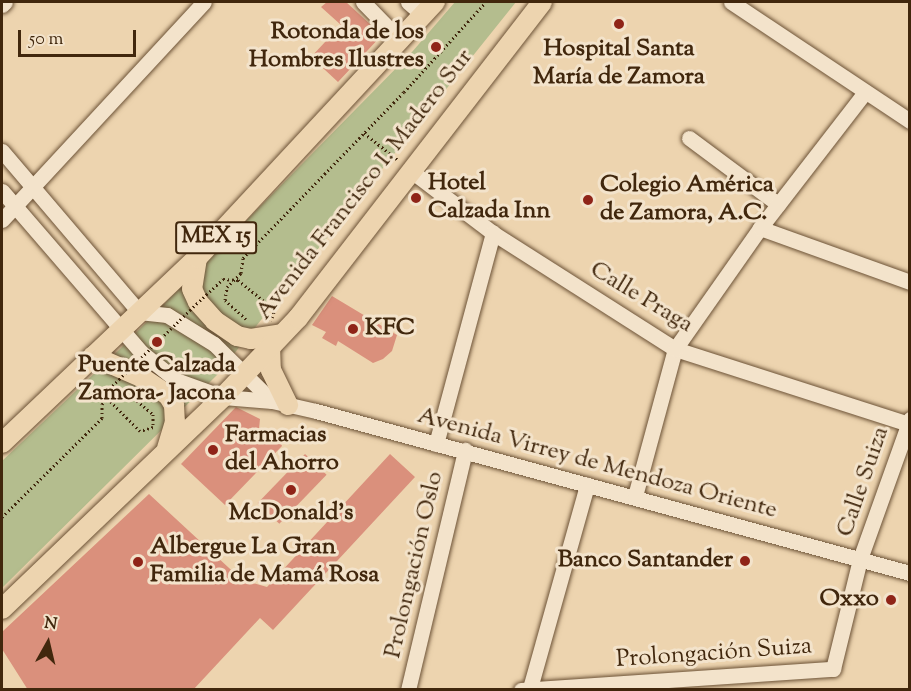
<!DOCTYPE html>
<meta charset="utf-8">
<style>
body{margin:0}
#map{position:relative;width:911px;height:691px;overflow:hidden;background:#edd4af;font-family:"Sorts Mill Goudy",serif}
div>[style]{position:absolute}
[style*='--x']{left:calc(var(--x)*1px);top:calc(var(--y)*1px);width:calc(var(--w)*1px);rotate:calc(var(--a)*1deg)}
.green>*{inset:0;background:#b4bd8e}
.building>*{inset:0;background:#da907c;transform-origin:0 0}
.path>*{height:3px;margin-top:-1.5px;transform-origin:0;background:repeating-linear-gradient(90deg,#41270d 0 1.5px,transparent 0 4.5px)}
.roads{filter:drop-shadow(0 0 2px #6c5236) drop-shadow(0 0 2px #6c5236)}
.minor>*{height:15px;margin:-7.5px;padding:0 7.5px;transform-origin:7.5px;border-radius:7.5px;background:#f3e3cb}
.major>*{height:20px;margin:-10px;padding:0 10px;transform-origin:10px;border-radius:10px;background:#edd4af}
.path-bridge>*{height:3px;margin-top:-1.5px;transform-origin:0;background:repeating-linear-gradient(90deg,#41270d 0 1.5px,transparent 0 4.5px)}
.dots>*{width:16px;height:16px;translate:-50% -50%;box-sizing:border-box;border:3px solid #f3e3cb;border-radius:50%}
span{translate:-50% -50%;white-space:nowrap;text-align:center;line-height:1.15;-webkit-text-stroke:6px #f3e3cb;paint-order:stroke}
.shield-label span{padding:2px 4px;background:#f3e3cb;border:2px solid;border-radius:4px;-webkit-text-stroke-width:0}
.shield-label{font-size:22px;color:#41270d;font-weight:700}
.poi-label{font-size:24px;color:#41270d;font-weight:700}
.right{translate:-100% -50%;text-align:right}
.left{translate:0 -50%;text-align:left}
.street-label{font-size:24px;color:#41270d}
.frame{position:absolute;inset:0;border:3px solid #41270d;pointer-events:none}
.north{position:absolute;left:18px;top:613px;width:60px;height:60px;-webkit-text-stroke:4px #f3e3cb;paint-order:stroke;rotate:8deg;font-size:16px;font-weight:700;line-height:24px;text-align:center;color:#41270d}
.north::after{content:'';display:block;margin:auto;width:21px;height:27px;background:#41270d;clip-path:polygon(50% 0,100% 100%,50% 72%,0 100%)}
.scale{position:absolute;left:18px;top:30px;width:118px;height:27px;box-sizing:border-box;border:3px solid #41270d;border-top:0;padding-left:8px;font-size:18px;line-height:21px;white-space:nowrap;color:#41270d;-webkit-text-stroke:4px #f3e3cb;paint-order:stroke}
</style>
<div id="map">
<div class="green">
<div style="clip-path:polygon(455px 2px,516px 2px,217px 375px,2px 588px,2px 461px,120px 349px,412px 52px)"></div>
</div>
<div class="building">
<div style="clip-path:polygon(327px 2px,346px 2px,382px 35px,338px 82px,311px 57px,341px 25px,321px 7px)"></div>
<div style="clip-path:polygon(332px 296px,397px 335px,392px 351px,383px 359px,373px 363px,338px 341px,336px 346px,322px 338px,326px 332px,312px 325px)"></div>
<div style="clip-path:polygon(236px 407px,260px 419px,259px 429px,278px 436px,282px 446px,225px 505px,181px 464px)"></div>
<div style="left:305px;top:454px;width:30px;height:68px;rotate:44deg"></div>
<div style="clip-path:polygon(390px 454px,415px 477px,273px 630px,260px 618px,193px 690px,28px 690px,2px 649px,2px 632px,149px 494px,242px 580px,267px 587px)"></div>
</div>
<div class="path">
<div style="--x:364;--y:133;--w:43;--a:38.5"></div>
<div style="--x:238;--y:280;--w:38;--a:39"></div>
<div style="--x:268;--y:304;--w:10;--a:53"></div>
<div style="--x:274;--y:312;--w:9;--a:111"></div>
<div style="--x:246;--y:319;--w:28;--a:-138"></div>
<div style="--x:225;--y:300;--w:13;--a:-81"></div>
<div style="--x:227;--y:287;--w:20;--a:-45"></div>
<div style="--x:241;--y:273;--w:15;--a:-82"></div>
<div style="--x:243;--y:258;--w:231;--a:-45.9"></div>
<div style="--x:404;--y:92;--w:122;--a:-47.7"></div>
<div style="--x:2;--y:517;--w:141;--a:-44.7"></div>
<div style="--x:102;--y:418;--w:14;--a:-90"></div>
<div style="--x:102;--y:404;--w:21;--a:-47"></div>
<div style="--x:116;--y:389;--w:7;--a:0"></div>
<div style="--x:123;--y:389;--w:39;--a:40"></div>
<div style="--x:153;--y:414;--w:13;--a:90"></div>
<div style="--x:153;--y:427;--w:14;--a:163"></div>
<div style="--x:140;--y:431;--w:42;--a:-135"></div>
</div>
<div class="roads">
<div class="minor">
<div style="--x:363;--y:2;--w:52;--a:45.8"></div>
<div style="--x:408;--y:2;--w:20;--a:41"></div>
<div style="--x:731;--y:2;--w:215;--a:33.6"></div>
<div style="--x:2;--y:5;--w:4;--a:-45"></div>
<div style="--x:689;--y:138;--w:111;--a:36.6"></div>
<div style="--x:2;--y:151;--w:211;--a:49.6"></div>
<div style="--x:139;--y:312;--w:28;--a:6"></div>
<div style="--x:167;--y:315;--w:55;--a:31.7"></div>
<div style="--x:214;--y:344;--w:81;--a:44.5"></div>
<div style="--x:410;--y:170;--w:104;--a:37.2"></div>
<div style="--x:493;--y:233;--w:216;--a:32.5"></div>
<div style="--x:675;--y:349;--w:245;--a:17.8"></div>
<div style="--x:2;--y:191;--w:213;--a:49.2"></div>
<div style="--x:141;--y:352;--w:45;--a:38.7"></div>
<div style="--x:176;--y:380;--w:50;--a:19.9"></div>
<div style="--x:223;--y:397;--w:49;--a:4.7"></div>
<div style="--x:272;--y:401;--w:45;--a:12.8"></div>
<div style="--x:316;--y:411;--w:616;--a:15.26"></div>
<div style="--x:2;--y:220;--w:297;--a:-47.2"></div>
<div style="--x:760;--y:228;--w:159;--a:19.8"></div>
<div style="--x:436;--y:444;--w:219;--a:-74.9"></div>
<div style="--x:635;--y:496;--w:152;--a:-74.8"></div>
<div style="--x:675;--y:349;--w:148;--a:-54.9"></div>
<div style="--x:760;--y:228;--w:172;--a:-52.3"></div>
<div style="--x:530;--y:688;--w:211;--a:-74.3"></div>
<div style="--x:408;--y:690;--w:247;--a:-76.6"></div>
<div style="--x:521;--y:690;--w:313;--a:-3.9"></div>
<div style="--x:833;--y:669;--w:113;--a:-76.2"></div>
<div style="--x:860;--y:559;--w:149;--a:-70.3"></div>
</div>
<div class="major">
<div style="--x:197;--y:258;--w:31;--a:99"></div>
<div style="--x:192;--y:289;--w:14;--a:65"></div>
<div style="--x:198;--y:302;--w:25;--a:48"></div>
<div style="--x:215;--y:321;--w:27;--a:34"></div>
<div style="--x:237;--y:336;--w:14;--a:12"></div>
<div style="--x:251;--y:339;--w:31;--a:-9"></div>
<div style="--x:270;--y:345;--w:25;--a:88"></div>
<div style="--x:271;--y:370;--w:39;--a:64"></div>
<div style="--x:93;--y:356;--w:52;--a:23.6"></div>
<div style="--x:141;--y:377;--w:32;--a:34"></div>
<div style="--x:168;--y:395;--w:12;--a:59"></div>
<div style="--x:174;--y:405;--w:17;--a:87"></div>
<div style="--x:175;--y:422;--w:27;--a:107"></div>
<div style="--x:2;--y:443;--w:269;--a:-43.5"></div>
<div style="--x:197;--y:258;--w:350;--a:-47.1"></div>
<div style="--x:2;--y:609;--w:306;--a:-43.8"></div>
<div style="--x:223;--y:397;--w:109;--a:-46.5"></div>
<div style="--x:298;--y:318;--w:399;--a:-52.3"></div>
</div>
</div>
<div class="path-bridge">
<div style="--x:110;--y:401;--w:10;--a:-114"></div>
<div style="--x:106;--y:392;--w:122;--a:-44.3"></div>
<div style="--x:193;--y:307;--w:41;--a:-43"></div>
<div style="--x:223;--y:279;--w:15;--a:4"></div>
</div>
<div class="dots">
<div style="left:619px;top:24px;background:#8f2418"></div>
<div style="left:436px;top:47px;background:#8f2418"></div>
<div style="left:416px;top:198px;background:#8f2418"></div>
<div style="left:588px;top:200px;background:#8f2418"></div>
<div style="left:353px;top:329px;background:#8f2418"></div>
<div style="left:157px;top:342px;background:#8f2418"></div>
<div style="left:213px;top:450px;background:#8f2418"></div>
<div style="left:291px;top:490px;background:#8f2418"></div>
<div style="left:745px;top:561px;background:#8f2418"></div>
<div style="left:138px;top:562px;background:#8f2418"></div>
<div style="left:891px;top:600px;background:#8f2418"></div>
</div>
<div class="shield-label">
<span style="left:216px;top:238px">MEX 15</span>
</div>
<div class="poi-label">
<span class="right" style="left:424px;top:47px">Rotonda de los<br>Hombres Ilustres</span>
<span style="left:619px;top:64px">Hospital Santa<br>María de Zamora</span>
<span class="left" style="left:428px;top:198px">Hotel<br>Calzada Inn</span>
<span class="left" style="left:600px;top:200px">Colegio América<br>de Zamora, A.C.</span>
<span class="left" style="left:365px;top:329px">KFC</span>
<span style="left:157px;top:380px">Puente Calzada<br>Zamora- Jacona</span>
<span class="left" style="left:225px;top:450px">Farmacias<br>del Ahorro</span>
<span style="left:291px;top:514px">McDonald's</span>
<span class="left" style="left:150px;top:562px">Albergue La Gran<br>Familia de Mamá Rosa</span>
<span class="right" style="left:733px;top:561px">Banco Santander</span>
<span class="right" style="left:879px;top:600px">Oxxo</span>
</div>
<div class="street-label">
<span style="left:365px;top:185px;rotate:-52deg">Avenida Francisco I. Madero Sur</span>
<span style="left:641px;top:298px;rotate:31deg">Calle Praga</span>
<span style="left:597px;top:464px;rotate:15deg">Avenida Virrey de Mendoza Oriente</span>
<span style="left:864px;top:482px;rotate:-71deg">Calle Suiza</span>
<span style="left:415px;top:565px;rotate:-77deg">Prolongación Oslo</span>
<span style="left:714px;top:654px;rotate:-4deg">Prolongación Suiza</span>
</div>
<div class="frame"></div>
<div class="north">N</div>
<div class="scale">50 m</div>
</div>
